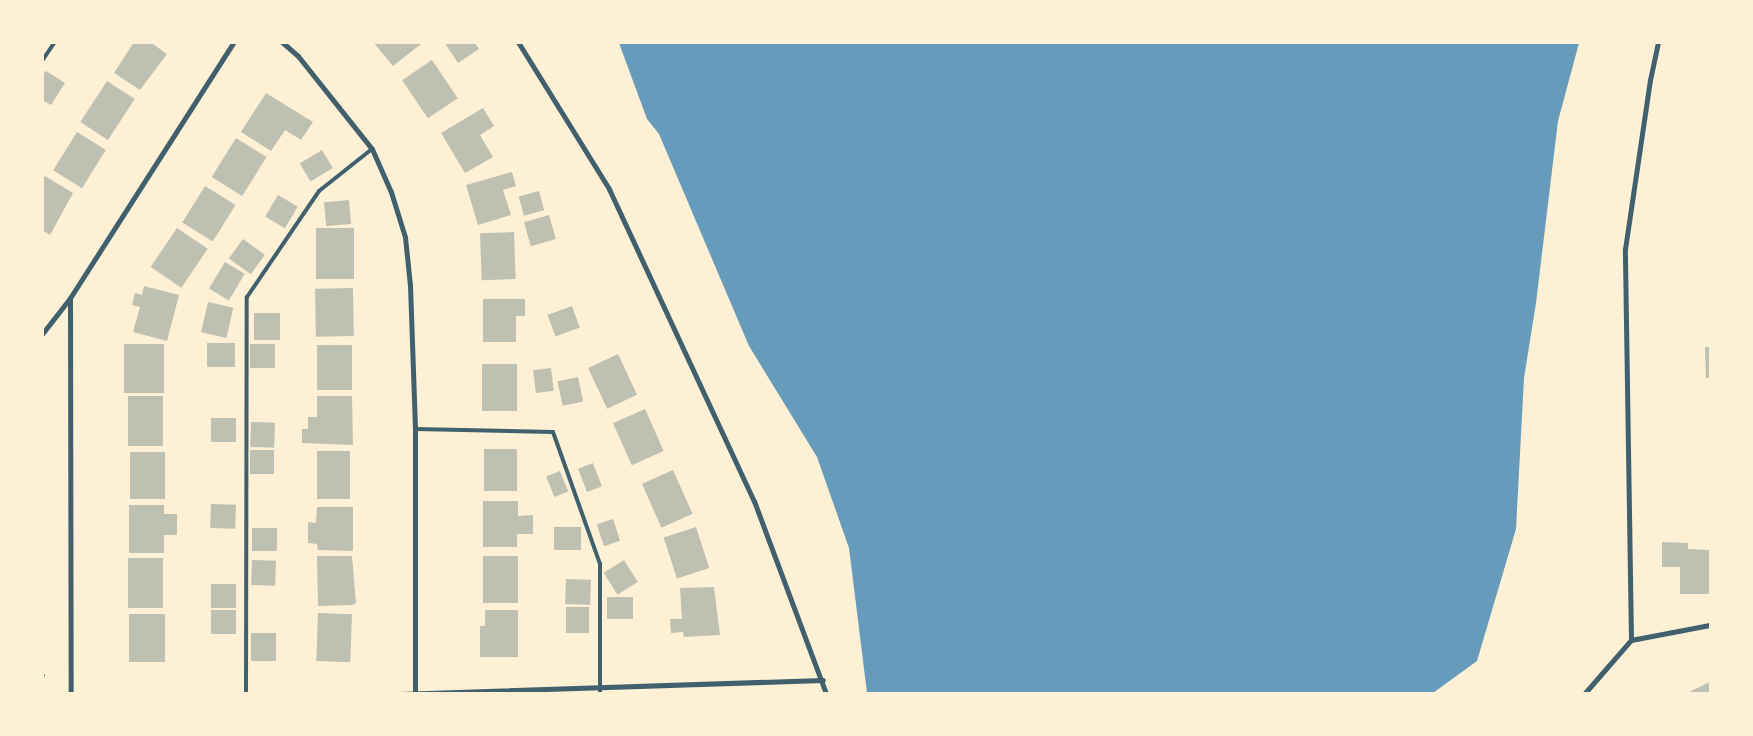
<!DOCTYPE html>
<style>
body{margin:0}
#map{position:relative;width:1753px;height:736px;overflow:hidden;background:#fdf0d5;font-family:Jost,sans-serif}
div>[style]{position:absolute}
[style*='--x']{left:calc(var(--x)*1px);top:calc(var(--y)*1px);width:calc(var(--w)*1px);rotate:calc(var(--a)*1deg)}
.water>*{inset:0;background:#669bbc}
.building>*{inset:0;background:#bec0b2;transform-origin:0 0}
.path>*{height:3px;margin:-1.5px;padding:0 1.5px;transform-origin:1.5px;border-radius:1.5px;background:#003049}
.service>*{height:4px;margin:-2px;padding:0 2px;transform-origin:2px;border-radius:2px;background:#3f606c}
.minor>*{height:5px;margin:-2.5px;padding:0 2.5px;transform-origin:2.5px;border-radius:2.5px;background:#3f606c}
span{translate:-50% -50%;white-space:nowrap;text-align:center;line-height:1.15;-webkit-text-stroke:4px #fdf0d5;paint-order:stroke}
.frame{position:absolute;inset:0;border:44px solid #fdf0d5;pointer-events:none}
</style>
<div id="map">
<div class="water">
<div style="clip-path:polygon(619px 43px,1579px 43px,1558px 121px,1536px 303px,1524px 378px,1516px 529px,1477px 661px,1433px 693px,867px 693px,849px 548px,817px 457px,749px 346px,659px 134px,647px 119px)"></div>
</div>
<div class="building">
<div style="clip-path:polygon(134px 42px,150px 42px,167px 54px,140px 90px,114px 73px)"></div>
<div style="clip-path:polygon(373px 42px,420px 42px,421px 44px,393px 66px)"></div>
<div style="clip-path:polygon(444px 42px,474px 42px,479px 49px,458px 63px)"></div>
<div style="left:432px;top:60px;width:46px;height:36px;rotate:56deg"></div>
<div style="clip-path:polygon(46px 71px,65px 83px,51px 105px,42px 100px,42px 76px)"></div>
<div style="left:107px;top:81px;width:33px;height:49px;rotate:33deg"></div>
<div style="clip-path:polygon(266px 93px,313px 122px,301px 140px,285px 130px,271px 151px,241px 132px)"></div>
<div style="clip-path:polygon(483px 108px,494px 126px,480px 135px,493px 157px,465px 173px,441px 133px)"></div>
<div style="left:77px;top:132px;width:34px;height:45px;rotate:32deg"></div>
<div style="left:236px;top:138px;width:36px;height:46px;rotate:32deg"></div>
<div style="left:322px;top:150px;width:21px;height:26px;rotate:59deg"></div>
<div style="clip-path:polygon(512px 172px,516px 186px,503px 190px,511px 215px,478px 225px,466px 185px)"></div>
<div style="clip-path:polygon(45px 176px,73px 193px,50px 235px,42px 230px,42px 180px)"></div>
<div style="left:205px;top:186px;width:36px;height:43px;rotate:32deg"></div>
<div style="left:539px;top:191px;width:20px;height:21px;rotate:75deg"></div>
<div style="left:278px;top:195px;width:23px;height:25px;rotate:31deg"></div>
<div style="left:349px;top:200px;width:24px;height:25px;rotate:85deg"></div>
<div style="left:549px;top:215px;width:25px;height:26px;rotate:74deg"></div>
<div style="left:177px;top:228px;width:37px;height:47px;rotate:34deg"></div>
<div style="left:316px;top:228px;width:38px;height:51px"></div>
<div style="left:514px;top:232px;width:47px;height:34px;rotate:88deg"></div>
<div style="left:243px;top:239px;width:27px;height:24px;rotate:36deg"></div>
<div style="left:225px;top:262px;width:23px;height:31px;rotate:31deg"></div>
<div style="clip-path:polygon(144px 286px,179px 295px,167px 341px,133px 332px,140px 307px,132px 305px,135px 293px,142px 295px)"></div>
<div style="left:353px;top:288px;width:48px;height:38px;rotate:89deg"></div>
<div style="clip-path:polygon(483px 299px,525px 299px,525px 316px,516px 316px,516px 342px,483px 342px)"></div>
<div style="left:208px;top:302px;width:26px;height:31px;rotate:13deg"></div>
<div style="left:572px;top:306px;width:23px;height:26px;rotate:70deg"></div>
<div style="left:254px;top:313px;width:26px;height:27px"></div>
<div style="left:207px;top:343px;width:28px;height:24px"></div>
<div style="left:124px;top:344px;width:40px;height:49px"></div>
<div style="left:250px;top:344px;width:25px;height:24px"></div>
<div style="left:352px;top:345px;width:45px;height:35px;rotate:90deg"></div>
<div style="clip-path:polygon(1705px 347px,1710px 347px,1710px 378px,1706px 378px)"></div>
<div style="left:618px;top:354px;width:45px;height:33px;rotate:65deg"></div>
<div style="left:482px;top:364px;width:35px;height:47px"></div>
<div style="left:551px;top:368px;width:23px;height:18px;rotate:83deg"></div>
<div style="left:578px;top:377px;width:25px;height:21px;rotate:78deg"></div>
<div style="left:128px;top:396px;width:35px;height:50px"></div>
<div style="clip-path:polygon(317px 396px,352px 396px,353px 445px,302px 443px,302px 429px,308px 429px,308px 417px,317px 417px)"></div>
<div style="left:645px;top:409px;width:46px;height:35px;rotate:66deg"></div>
<div style="left:211px;top:418px;width:25px;height:24px"></div>
<div style="left:251px;top:422px;width:24px;height:25px;rotate:2deg"></div>
<div style="left:484px;top:449px;width:33px;height:42px"></div>
<div style="left:274px;top:450px;width:24px;height:24px;rotate:90deg"></div>
<div style="left:317px;top:451px;width:33px;height:48px"></div>
<div style="left:130px;top:452px;width:35px;height:47px"></div>
<div style="left:593px;top:463px;width:25px;height:16px;rotate:69deg"></div>
<div style="left:673px;top:470px;width:48px;height:34px;rotate:66deg"></div>
<div style="left:560px;top:471px;width:22px;height:15px;rotate:68deg"></div>
<div style="clip-path:polygon(483px 501px,518px 501px,518px 516px,533px 515px,533px 534px,517px 534px,517px 547px,483px 547px)"></div>
<div style="left:211px;top:504px;width:25px;height:24px;rotate:2deg"></div>
<div style="clip-path:polygon(129px 505px,164px 505px,164px 514px,177px 514px,177px 535px,164px 535px,164px 553px,129px 553px)"></div>
<div style="clip-path:polygon(317px 507px,353px 507px,353px 551px,318px 550px,317px 544px,308px 543px,308px 522px,316px 523px)"></div>
<div style="left:613px;top:519px;width:23px;height:17px;rotate:72deg"></div>
<div style="left:554px;top:527px;width:27px;height:23px"></div>
<div style="left:696px;top:527px;width:43px;height:34px;rotate:72deg"></div>
<div style="left:252px;top:528px;width:25px;height:23px"></div>
<div style="clip-path:polygon(1662px 542px,1688px 543px,1688px 549px,1710px 550px,1710px 594px,1680px 594px,1680px 567px,1662px 567px)"></div>
<div style="clip-path:polygon(317px 556px,352px 556px,356px 603px,352px 605px,318px 606px)"></div>
<div style="left:483px;top:556px;width:35px;height:47px"></div>
<div style="left:128px;top:558px;width:35px;height:50px"></div>
<div style="left:252px;top:560px;width:24px;height:25px;rotate:2deg"></div>
<div style="left:624px;top:560px;width:26px;height:24px;rotate:58deg"></div>
<div style="left:566px;top:579px;width:25px;height:25px;rotate:2deg"></div>
<div style="left:211px;top:584px;width:25px;height:24px"></div>
<div style="clip-path:polygon(714px 587px,720px 635px,684px 637px,683px 632px,671px 633px,670px 619px,682px 619px,680px 588px)"></div>
<div style="left:607px;top:597px;width:26px;height:22px"></div>
<div style="left:566px;top:607px;width:23px;height:26px"></div>
<div style="left:211px;top:610px;width:25px;height:24px"></div>
<div style="clip-path:polygon(485px 610px,518px 610px,518px 657px,480px 657px,480px 626px,485px 626px)"></div>
<div style="left:318px;top:613px;width:34px;height:48px;rotate:2deg"></div>
<div style="left:165px;top:614px;width:48px;height:36px;rotate:90deg"></div>
<div style="left:251px;top:633px;width:25px;height:28px"></div>
<div style="clip-path:polygon(1710px 682px,1710px 694px,1685px 694px)"></div>
</div>
<div class="path">
<div style="--x:42;--y:674;--w:1;--a:45"></div>
</div>
<div class="service">
<div style="--x:42;--y:61;--w:23;--a:-56"></div>
<div style="--x:415;--y:429;--w:138;--a:1.2"></div>
<div style="--x:553;--y:432;--w:140;--a:70.4"></div>
<div style="--x:600;--y:564;--w:130;--a:90"></div>
<div style="--x:246;--y:694;--w:397;--a:-89.9"></div>
<div style="--x:247;--y:297;--w:128;--a:-55.8"></div>
<div style="--x:319;--y:191;--w:68;--a:-38.4"></div>
</div>
<div class="minor">
<div style="--x:282;--y:42;--w:21;--a:41"></div>
<div style="--x:298;--y:56;--w:119;--a:51.5"></div>
<div style="--x:372;--y:149;--w:47;--a:66.2"></div>
<div style="--x:391;--y:192;--w:47;--a:72.7"></div>
<div style="--x:405;--y:237;--w:48;--a:84.1"></div>
<div style="--x:410;--y:285;--w:144;--a:88"></div>
<div style="--x:415;--y:429;--w:265;--a:90"></div>
<div style="--x:518;--y:42;--w:173;--a:58.2"></div>
<div style="--x:609;--y:189;--w:344;--a:65.1"></div>
<div style="--x:754;--y:501;--w:206;--a:69.5"></div>
<div style="--x:70;--y:298;--w:396;--a:89.9"></div>
<div style="--x:42;--y:334;--w:46;--a:-52.1"></div>
<div style="--x:70;--y:298;--w:304;--a:-57.4"></div>
<div style="--x:1631;--y:640;--w:80;--a:-10.8"></div>
<div style="--x:398;--y:694;--w:425;--a:-1.9"></div>
<div style="--x:1584;--y:694;--w:72;--a:-49"></div>
<div style="--x:1631;--y:640;--w:391;--a:-90.9"></div>
<div style="--x:1625;--y:249;--w:171;--a:-81.6"></div>
<div style="--x:1650;--y:80;--w:39;--a:-78"></div>
</div>
<div class="frame"></div>
</div>
